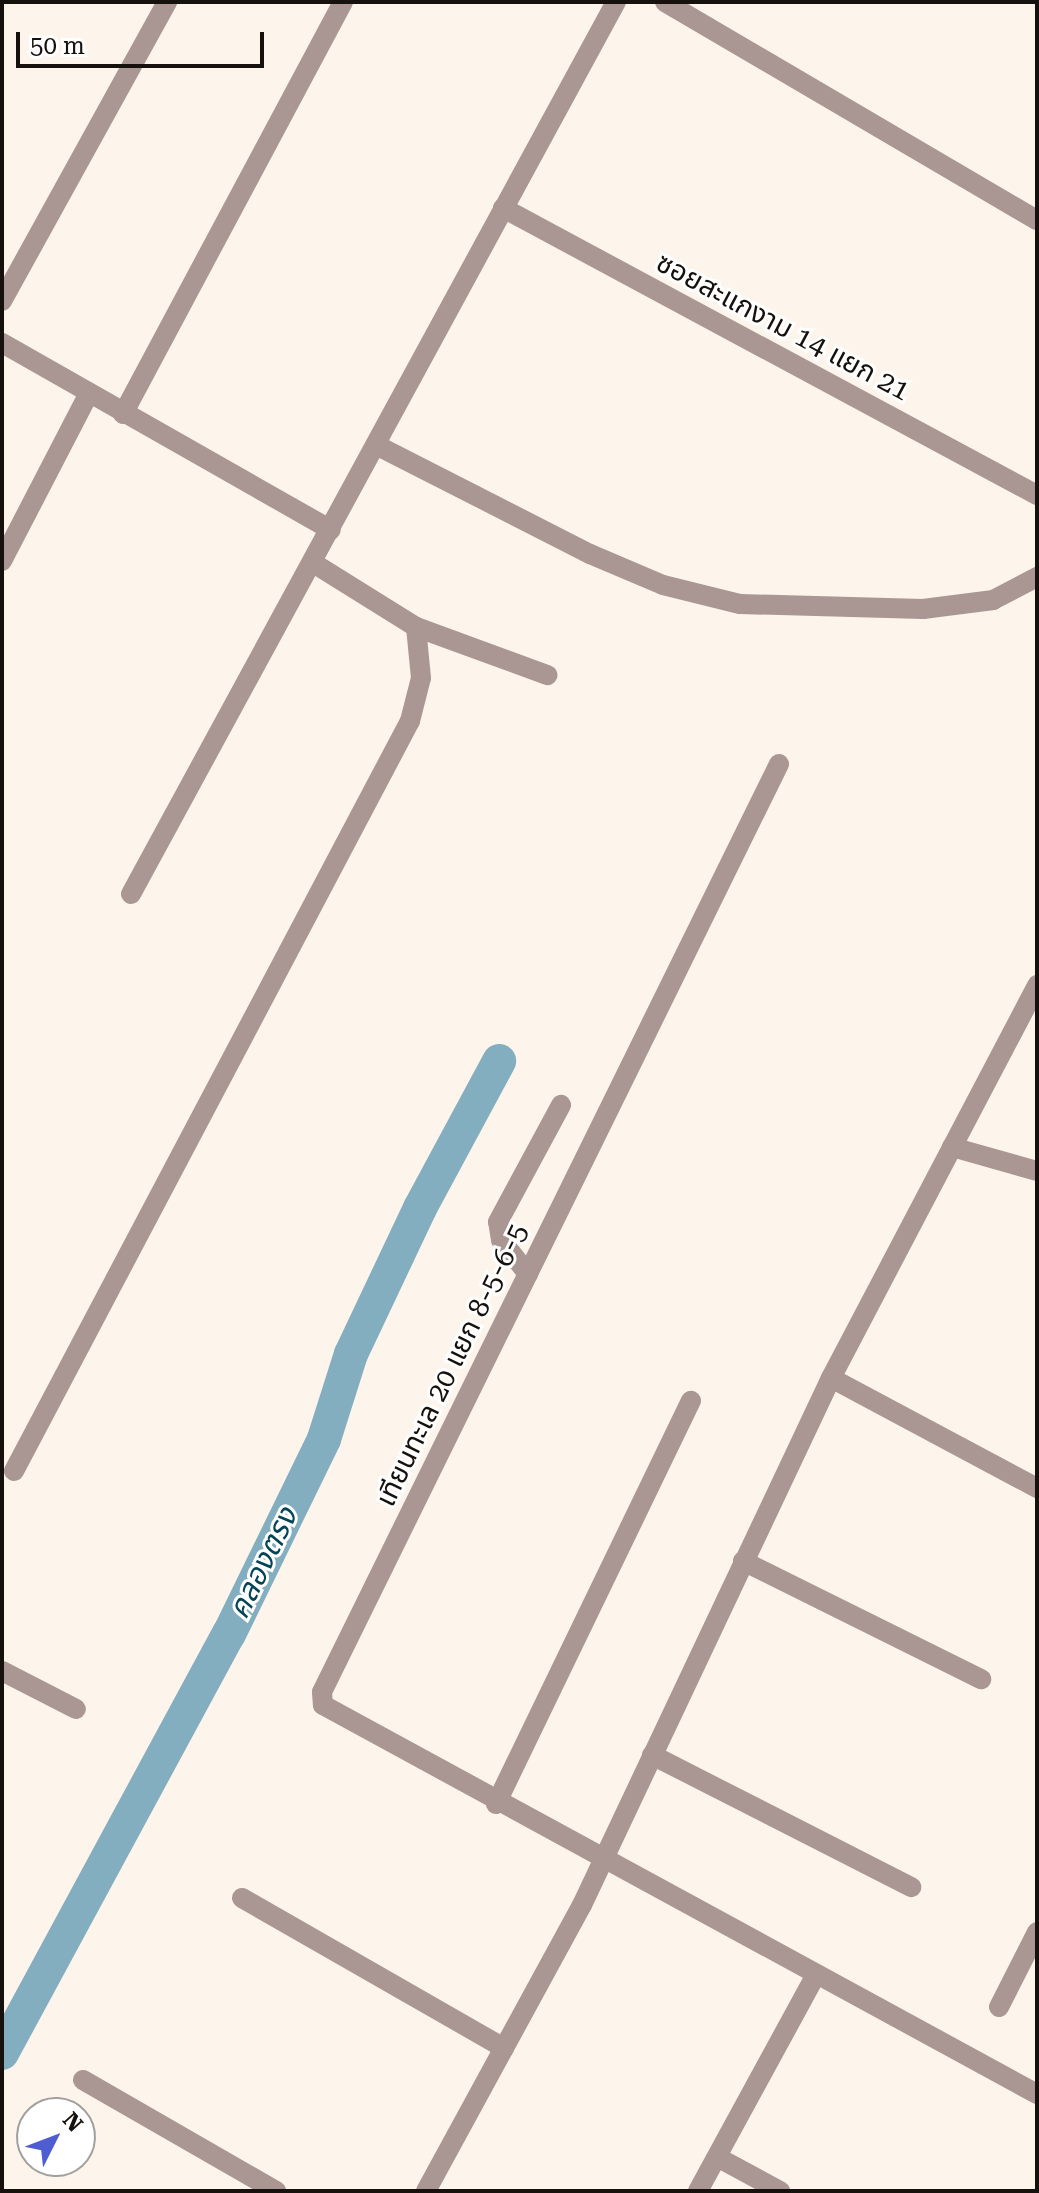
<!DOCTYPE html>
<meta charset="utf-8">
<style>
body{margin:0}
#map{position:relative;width:1039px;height:2193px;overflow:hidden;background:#fdf4eb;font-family:"Roboto Serif","Noto Sans Thai",serif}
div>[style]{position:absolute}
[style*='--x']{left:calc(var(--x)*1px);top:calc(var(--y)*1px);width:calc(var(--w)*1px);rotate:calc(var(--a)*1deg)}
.canal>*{height:34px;margin:-17px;padding:0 17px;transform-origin:17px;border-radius:17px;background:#83aec0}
.minor>*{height:20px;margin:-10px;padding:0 10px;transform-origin:10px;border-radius:10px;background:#aa9693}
span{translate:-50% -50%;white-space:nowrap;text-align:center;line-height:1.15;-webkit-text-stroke:6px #fff;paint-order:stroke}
.street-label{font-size:28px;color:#16110c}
.water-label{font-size:30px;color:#034457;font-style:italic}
.frame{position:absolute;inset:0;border:4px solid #16110c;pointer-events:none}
.north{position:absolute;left:16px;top:2097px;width:80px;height:80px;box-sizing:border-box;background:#fff;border:2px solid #a2a09e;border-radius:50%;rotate:48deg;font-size:22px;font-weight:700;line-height:32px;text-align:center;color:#16110c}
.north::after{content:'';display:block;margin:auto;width:28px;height:36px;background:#4f5dd3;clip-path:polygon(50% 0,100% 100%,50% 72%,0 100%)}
.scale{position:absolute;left:16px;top:32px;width:248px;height:36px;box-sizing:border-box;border:4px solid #16110c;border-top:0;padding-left:10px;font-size:24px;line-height:28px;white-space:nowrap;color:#16110c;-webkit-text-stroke:6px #fff;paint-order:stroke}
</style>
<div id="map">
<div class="canal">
<div style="--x:2;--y:2053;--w:477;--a:-61.6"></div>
<div style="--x:229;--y:1634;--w:217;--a:-64"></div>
<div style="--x:324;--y:1439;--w:89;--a:-72.4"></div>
<div style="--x:351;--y:1354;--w:161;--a:-64.7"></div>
<div style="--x:420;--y:1208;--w:167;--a:-61.7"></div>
</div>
<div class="minor">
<div style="--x:665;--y:2;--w:431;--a:30.4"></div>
<div style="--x:503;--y:208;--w:606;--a:28.26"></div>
<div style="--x:2;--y:301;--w:342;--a:-61.1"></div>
<div style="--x:2;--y:343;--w:378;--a:29.6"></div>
<div style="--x:123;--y:414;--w:467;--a:-61.9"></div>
<div style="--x:378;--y:446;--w:238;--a:27"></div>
<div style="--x:590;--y:554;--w:79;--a:23"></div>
<div style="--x:663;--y:585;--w:79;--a:13.9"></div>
<div style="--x:740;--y:604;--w:183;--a:1.6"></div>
<div style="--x:923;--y:609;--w:71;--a:-7.3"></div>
<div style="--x:993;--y:600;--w:50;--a:-27.6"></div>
<div style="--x:2;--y:561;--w:189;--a:-62.6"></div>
<div style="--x:416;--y:627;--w:140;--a:20.1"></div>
<div style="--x:779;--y:764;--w:1034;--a:116.22"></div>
<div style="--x:322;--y:1692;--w:13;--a:86"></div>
<div style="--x:323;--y:1705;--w:813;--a:28.58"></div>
<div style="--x:131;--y:894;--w:1015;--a:-61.47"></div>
<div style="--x:952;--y:1147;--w:88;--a:15.8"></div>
<div style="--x:528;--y:1274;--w:43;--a:-128.5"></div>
<div style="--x:501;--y:1240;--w:18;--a:-99"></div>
<div style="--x:498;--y:1222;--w:133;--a:-61.7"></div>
<div style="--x:831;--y:1378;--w:234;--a:28.1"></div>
<div style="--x:14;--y:1471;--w:848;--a:-62.17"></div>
<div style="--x:410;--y:721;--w:44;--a:-75.7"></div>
<div style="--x:421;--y:678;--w:51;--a:-95.6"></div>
<div style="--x:416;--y:627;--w:121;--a:-148.1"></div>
<div style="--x:743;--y:1561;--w:266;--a:26.4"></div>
<div style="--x:2;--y:1671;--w:83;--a:27.2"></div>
<div style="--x:652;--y:1755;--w:291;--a:27"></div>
<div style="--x:496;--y:1804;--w:448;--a:-64.2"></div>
<div style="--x:242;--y:1898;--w:302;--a:29.8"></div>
<div style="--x:999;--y:2007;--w:84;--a:-63.1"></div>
<div style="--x:83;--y:2080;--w:223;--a:29.9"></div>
<div style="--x:717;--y:2157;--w:72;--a:28.4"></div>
<div style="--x:426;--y:2191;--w:326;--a:-61.4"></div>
<div style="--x:582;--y:1905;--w:583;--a:-64.71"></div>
<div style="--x:831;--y:1378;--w:444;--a:-62.3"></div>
<div style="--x:698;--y:2191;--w:246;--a:-61.4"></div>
</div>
<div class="street-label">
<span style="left:783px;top:327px;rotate:28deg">ซอยสะแกงาม 14 แยก 21</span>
<span style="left:452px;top:1365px;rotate:-64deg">เทียนทะเล 20 แยก 8-5-6-5</span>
</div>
<div class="water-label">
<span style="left:263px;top:1563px;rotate:-64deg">คลองตรง</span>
</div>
<div class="frame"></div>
<div class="north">N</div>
<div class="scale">50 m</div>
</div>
